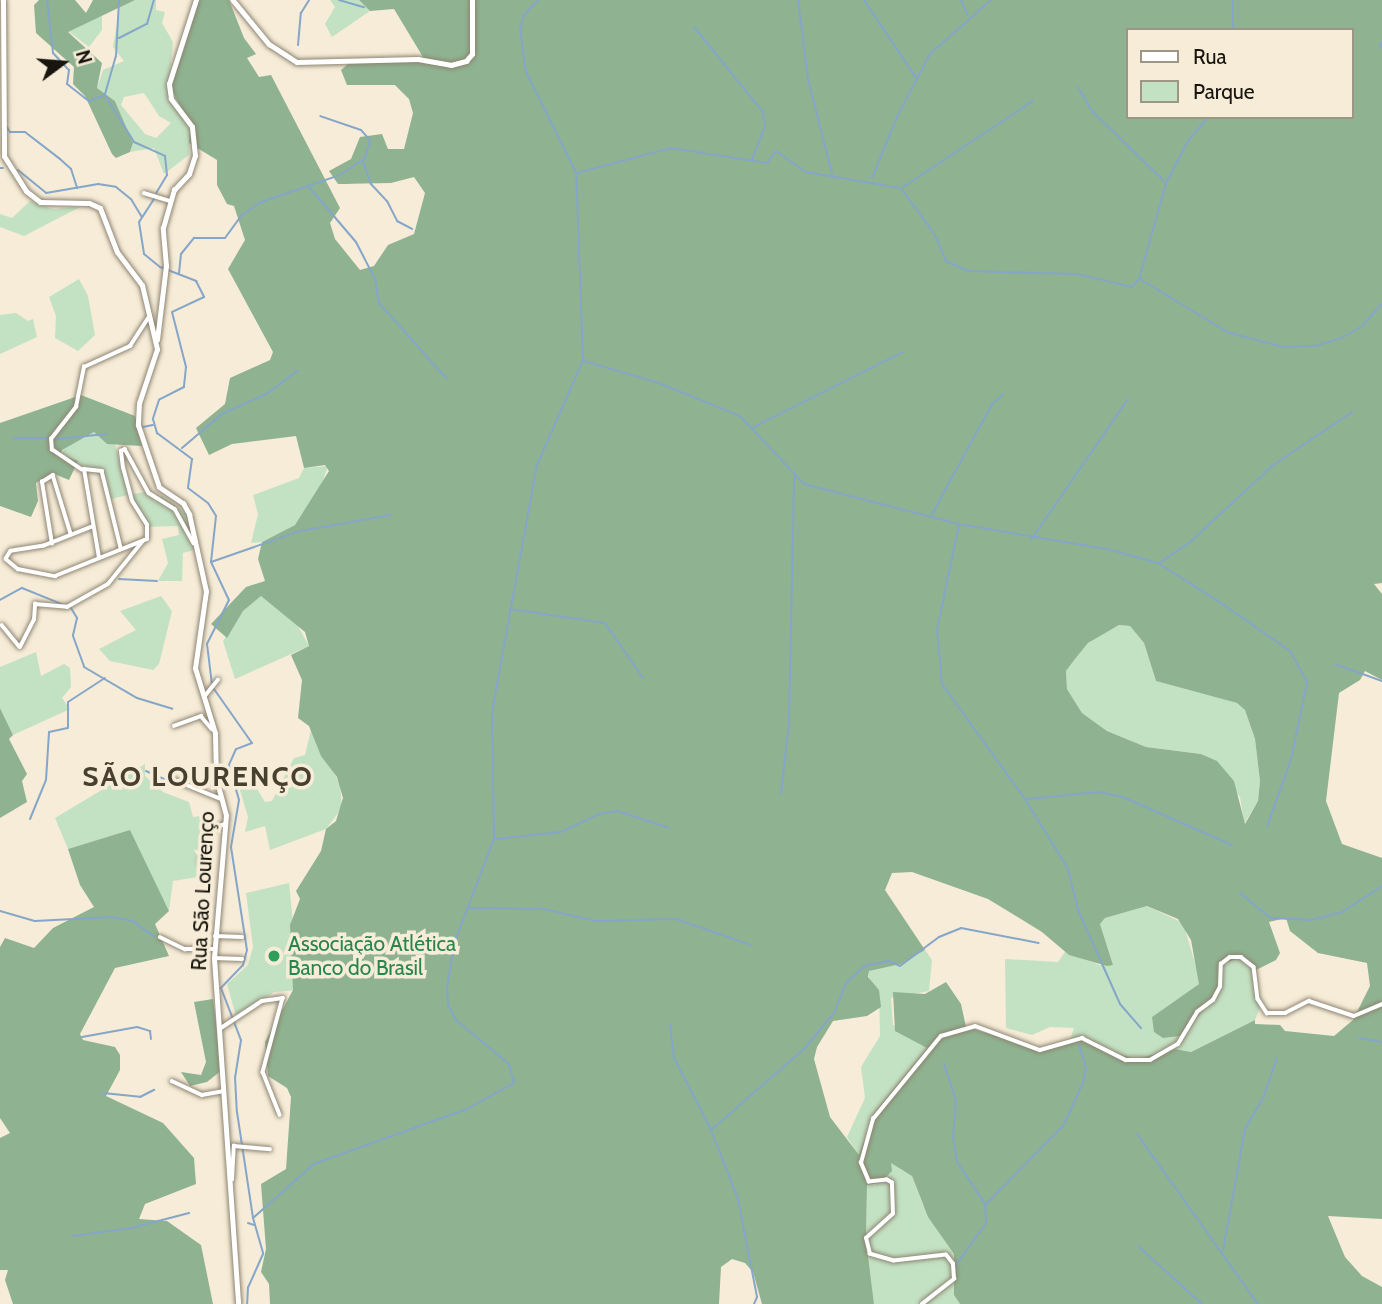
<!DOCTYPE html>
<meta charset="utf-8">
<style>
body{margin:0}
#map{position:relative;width:1382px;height:1304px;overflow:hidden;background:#f6ecd7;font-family:Cabin,sans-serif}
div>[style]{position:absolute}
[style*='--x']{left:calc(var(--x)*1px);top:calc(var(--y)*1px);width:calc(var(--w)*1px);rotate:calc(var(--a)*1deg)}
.green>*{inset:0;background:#c3e2c3}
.forest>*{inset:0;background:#8fb390}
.stream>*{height:2px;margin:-1px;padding:0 1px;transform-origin:1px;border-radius:1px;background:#85a6c9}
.roads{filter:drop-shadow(0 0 2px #8d8472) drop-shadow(0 0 2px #8d8472)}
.minor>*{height:3.5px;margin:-1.75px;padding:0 1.75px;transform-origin:1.75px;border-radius:1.75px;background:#fff}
.tertiary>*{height:4.5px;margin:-2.25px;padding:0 2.25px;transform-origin:2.25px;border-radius:2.25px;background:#fff}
.primary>*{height:5px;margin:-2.5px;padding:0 2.5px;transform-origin:2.5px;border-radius:2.5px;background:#fff}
.dots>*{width:19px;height:19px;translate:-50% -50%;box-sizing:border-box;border:4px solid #f6ecd7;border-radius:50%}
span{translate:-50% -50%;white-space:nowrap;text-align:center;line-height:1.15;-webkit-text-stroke:7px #f6ecd7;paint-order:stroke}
.street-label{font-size:21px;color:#18150e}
.leisure-label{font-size:21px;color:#27864d}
.left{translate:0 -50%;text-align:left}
.district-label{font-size:28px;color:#48402f;font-weight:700;letter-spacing:2px}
.legend{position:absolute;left:1126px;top:28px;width:228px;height:91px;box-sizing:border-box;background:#f6ecd7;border:2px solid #9d9687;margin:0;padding:9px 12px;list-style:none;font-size:21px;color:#18150e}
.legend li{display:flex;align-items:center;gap:14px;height:35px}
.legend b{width:35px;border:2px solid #9d9687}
.north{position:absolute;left:28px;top:28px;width:70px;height:70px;-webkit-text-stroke:5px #f6ecd7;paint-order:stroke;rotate:74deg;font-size:19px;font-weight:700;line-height:28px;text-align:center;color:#18150e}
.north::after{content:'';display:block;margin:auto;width:24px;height:32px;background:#18150e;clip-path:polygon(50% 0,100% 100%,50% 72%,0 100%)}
</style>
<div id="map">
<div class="green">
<div style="clip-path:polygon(evenodd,135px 0,156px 0,156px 10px,165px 12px,162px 23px,173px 42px,170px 73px,190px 125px,189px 155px,164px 174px,154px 148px,130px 152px,133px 143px,115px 101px,97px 88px,103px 70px,124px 61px,113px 47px,120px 5px,135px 0,144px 93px,159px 116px,171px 123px,156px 138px,145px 134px,121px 105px,124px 97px,144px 93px)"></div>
<div style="clip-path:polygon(330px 0,359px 0,370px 11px,332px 37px,325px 24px,335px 7px)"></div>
<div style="clip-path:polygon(102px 15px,102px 30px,89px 47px,68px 31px)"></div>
<div style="clip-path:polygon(30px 201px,53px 209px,80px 207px,24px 236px,0 227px,0 214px,12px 218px)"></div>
<div style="clip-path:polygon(79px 279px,88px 296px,95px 335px,78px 351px,55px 338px,56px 316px,49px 297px)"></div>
<div style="clip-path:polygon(16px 313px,28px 321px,33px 319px,37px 337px,0 354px,0 315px)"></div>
<div style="clip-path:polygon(94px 432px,107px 444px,115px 444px,128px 495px,145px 492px,156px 502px,162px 496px,187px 514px,194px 550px,183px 553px,182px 581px,158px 581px,168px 563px,162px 539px,179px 535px,178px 526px,147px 527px,128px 495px,111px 499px,101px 476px,61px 455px,65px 447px)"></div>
<div style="clip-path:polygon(328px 466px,319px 492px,295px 525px,262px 542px,251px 543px,258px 514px,253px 495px,299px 478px,304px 468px)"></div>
<div style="clip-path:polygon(161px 596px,172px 611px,159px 664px,153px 670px,110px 661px,99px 649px,136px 630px,120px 611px)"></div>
<div style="clip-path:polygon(261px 596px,295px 621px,309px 646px,235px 679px,223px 641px,243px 611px)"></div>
<div style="clip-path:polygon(1119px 625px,1130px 626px,1144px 643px,1156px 681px,1237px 703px,1245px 710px,1255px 739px,1260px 781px,1258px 801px,1244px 824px,1240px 797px,1201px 754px,1146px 747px,1107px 731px,1082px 713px,1067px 689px,1066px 671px,1075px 659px,1088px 643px)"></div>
<div style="clip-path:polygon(36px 652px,41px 676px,64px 664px,70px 668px,71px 687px,62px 698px,70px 709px,13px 735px,0 708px,0 667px)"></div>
<div style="clip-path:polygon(311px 730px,340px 784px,342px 808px,326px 829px,270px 850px,265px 826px,245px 832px,248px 817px,237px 780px,256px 787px,265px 802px,272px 801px,294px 758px,305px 755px)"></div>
<div style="clip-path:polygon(145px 764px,145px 776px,163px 792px,189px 802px,193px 817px,212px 814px,204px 876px,173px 881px,169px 911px,130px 831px,68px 849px,55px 818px)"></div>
<div style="clip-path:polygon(289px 883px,300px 990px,274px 992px,236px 1016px,227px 984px,248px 965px,253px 947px,246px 893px)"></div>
<div style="clip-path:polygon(1147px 906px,1183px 923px,1199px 976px,1199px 984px,1152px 1017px,1180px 1036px,1199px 1011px,1221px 964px,1241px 958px,1256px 970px,1254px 988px,1260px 1008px,1255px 1020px,1191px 1052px,1175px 1049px,1136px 1059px,1070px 1040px,1074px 1028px,1050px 1027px,1032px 1035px,1006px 1028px,1005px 959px,1058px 962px,1065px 952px,1100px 965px,1113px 965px,1100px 924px,1105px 918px)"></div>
<div style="clip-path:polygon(925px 950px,932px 960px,929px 991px,891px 998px,893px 1025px,927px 1048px,874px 1113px,860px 1157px,847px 1137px,865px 1098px,861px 1067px,880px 1036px,879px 990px,869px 982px,869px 971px,901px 964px)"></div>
<div style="clip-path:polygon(891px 1162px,912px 1176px,923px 1205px,954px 1254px,954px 1295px,960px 1304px,874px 1304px,866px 1239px,867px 1184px,875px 1185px)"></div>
</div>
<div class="forest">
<div style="clip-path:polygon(39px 0,75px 0,86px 13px,93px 0,135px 0,68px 32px,102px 63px,97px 88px,115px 101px,133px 143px,130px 152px,116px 158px,112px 154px,85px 96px,73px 84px,74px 67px,36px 33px,34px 5px)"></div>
<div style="clip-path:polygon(evenodd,194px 0,229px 0,244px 38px,256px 54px,247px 58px,259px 77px,271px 75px,340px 208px,330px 223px,335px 239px,360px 270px,374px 266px,388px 245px,414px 234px,425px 193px,414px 177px,391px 183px,338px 184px,329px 171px,351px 159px,360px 137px,382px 134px,388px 149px,404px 149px,413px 113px,409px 99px,395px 85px,347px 85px,341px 70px,349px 63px,423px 57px,394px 9px,370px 11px,359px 0,1382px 0,1382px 583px,1374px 584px,1382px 594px,1382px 680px,1365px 671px,1360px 680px,1339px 693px,1326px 801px,1342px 844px,1382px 858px,1382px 1219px,1328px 1216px,1345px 1257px,1362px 1276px,1382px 1287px,1382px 1304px,960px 1304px,954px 1295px,954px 1254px,928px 1217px,912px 1176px,891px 1163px,892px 1171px,880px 1183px,867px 1185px,866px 1239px,874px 1304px,762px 1304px,753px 1272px,745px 1263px,732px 1259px,721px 1267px,719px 1304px,270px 1304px,269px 1284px,261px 1272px,266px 1249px,261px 1184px,286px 1169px,291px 1097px,287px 1088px,268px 1076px,265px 1042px,293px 990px,290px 925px,300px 899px,296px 891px,321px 851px,326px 829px,336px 821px,343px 798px,337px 777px,321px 756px,309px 726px,298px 718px,302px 680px,291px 655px,309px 646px,305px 632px,261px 596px,243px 611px,227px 638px,211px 624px,246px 587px,265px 581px,258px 559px,262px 542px,295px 525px,329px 471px,325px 465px,304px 468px,296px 436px,232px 444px,209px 455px,196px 428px,225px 404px,230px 378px,270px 360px,273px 352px,228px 269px,245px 240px,234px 206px,227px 204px,217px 185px,217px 160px,189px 143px,190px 125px,170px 86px,194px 0,1128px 30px,1352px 30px,1352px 117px,1128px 117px,1128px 30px,194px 0,1119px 625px,1130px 626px,1144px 643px,1156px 681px,1237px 703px,1245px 710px,1255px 739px,1260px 781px,1258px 801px,1245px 824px,1234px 781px,1217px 761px,1201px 754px,1146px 747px,1107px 731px,1082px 713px,1067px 689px,1066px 671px,1075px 659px,1088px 643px,1119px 625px,194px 0,912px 872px,988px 899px,1042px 932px,1069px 955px,1107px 966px,1113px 965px,1100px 924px,1105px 918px,1147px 906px,1178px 919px,1191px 940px,1199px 984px,1152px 1017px,1154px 1032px,1163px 1038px,1180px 1036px,1216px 996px,1221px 964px,1241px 958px,1256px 970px,1276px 960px,1280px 953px,1269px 922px,1286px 918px,1290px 931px,1318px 953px,1367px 963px,1370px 986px,1353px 1020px,1334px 1036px,1285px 1031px,1280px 1025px,1255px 1024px,1255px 1020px,1191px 1052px,1175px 1049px,1136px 1059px,1109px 1051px,1094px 1041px,1077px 1038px,1041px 1049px,966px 1027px,961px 1004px,946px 982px,925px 994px,893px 992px,895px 1031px,927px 1048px,874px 1113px,859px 1155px,830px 1117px,814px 1059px,817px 1047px,833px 1021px,867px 1016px,881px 1007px,879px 990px,868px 977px,869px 971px,901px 964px,925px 950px,885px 890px,892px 873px,912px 872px)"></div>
<div style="clip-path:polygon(81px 395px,135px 416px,142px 446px,107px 444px,94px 432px,62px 450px,61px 455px,78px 461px,69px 480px,52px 473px,36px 483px,38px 501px,31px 517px,0 506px,0 423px)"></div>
<div style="clip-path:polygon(0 708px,13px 735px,9px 739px,27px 774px,22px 781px,27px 802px,0 818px)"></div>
<div style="clip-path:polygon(130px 830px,169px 911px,155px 924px,169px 956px,115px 968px,80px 1034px,83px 1040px,115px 1047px,120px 1055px,120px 1070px,106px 1096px,163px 1123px,194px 1158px,196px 1184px,145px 1204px,139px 1219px,167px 1221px,201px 1245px,213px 1304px,13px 1304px,5px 1280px,8px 1270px,0 1270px,0 1138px,10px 1133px,0 1118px,0 947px,5px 938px,34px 948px,53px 928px,94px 907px,80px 885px,68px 849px)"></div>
<div style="clip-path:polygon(213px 999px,222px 1070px,207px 1082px,190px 1086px,181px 1072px,201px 1075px,206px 1062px,194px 1002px)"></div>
</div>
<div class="stream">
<div style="--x:47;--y:0;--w:53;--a:83.5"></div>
<div style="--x:53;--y:53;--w:23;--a:47"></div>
<div style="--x:69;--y:70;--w:14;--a:98"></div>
<div style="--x:67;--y:84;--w:28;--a:38"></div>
<div style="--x:89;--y:101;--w:17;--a:-21"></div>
<div style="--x:339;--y:0;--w:26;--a:16"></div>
<div style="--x:798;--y:0;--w:80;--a:82.8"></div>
<div style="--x:808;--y:79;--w:98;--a:75.8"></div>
<div style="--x:864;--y:0;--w:95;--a:56.1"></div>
<div style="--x:961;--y:0;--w:17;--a:66"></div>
<div style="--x:1233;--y:0;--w:30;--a:90"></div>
<div style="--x:694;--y:27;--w:109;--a:50.9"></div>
<div style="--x:763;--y:112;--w:15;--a:82"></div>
<div style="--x:765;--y:127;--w:35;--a:112"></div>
<div style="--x:119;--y:38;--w:31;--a:-27"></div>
<div style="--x:147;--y:24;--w:25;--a:-74"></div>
<div style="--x:298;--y:45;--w:32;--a:-85"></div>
<div style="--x:301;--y:13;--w:15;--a:-58"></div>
<div style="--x:1380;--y:48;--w:6;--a:-72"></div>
<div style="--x:1078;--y:87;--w:28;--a:60"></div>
<div style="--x:1092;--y:111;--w:100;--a:44.2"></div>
<div style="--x:105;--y:94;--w:40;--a:-74"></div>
<div style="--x:116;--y:56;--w:56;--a:-86.9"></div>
<div style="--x:105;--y:95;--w:55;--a:58.3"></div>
<div style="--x:134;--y:142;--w:34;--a:24"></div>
<div style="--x:165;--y:156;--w:19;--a:84"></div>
<div style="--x:167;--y:175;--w:21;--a:121"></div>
<div style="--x:7;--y:127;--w:6;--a:59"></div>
<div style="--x:10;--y:132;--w:15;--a:0"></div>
<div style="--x:25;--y:132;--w:44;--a:37.6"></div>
<div style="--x:60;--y:159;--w:15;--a:42"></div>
<div style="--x:71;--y:169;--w:20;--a:72"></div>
<div style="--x:363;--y:161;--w:24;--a:71"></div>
<div style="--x:371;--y:184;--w:23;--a:47"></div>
<div style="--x:387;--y:201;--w:22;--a:63"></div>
<div style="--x:397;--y:221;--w:17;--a:28"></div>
<div style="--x:0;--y:168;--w:3;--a:0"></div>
<div style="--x:18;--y:170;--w:36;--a:39"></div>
<div style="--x:46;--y:193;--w:53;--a:-9.8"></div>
<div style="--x:98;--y:184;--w:18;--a:9"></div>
<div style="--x:116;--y:187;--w:19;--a:39"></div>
<div style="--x:131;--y:199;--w:21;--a:59"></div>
<div style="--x:577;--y:173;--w:97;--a:-14.9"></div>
<div style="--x:671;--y:148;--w:97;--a:8.9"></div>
<div style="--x:767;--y:163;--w:15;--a:-53"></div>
<div style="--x:776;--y:151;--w:37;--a:35"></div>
<div style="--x:806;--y:172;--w:96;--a:9.6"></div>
<div style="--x:901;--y:188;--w:58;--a:54.1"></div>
<div style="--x:935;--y:235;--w:28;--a:67"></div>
<div style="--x:946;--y:261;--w:24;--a:24"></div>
<div style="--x:968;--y:271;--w:109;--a:1.6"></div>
<div style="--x:1077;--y:274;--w:57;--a:13.3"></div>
<div style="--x:1132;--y:287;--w:11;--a:-49"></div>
<div style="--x:1139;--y:279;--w:100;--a:-74.3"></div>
<div style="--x:1166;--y:183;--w:47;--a:-62.4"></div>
<div style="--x:1188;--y:141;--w:31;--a:-50"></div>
<div style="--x:872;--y:178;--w:66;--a:-67.7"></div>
<div style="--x:897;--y:117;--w:71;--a:-62.4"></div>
<div style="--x:930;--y:54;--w:81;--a:-41.5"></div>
<div style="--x:309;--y:187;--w:72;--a:49.5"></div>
<div style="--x:356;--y:242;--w:42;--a:62.8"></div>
<div style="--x:375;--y:279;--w:24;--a:81"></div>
<div style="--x:379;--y:303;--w:101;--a:48.2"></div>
<div style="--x:903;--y:187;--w:156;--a:-33.5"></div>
<div style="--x:154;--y:199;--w:27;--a:123"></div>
<div style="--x:139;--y:222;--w:32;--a:81"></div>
<div style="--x:144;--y:254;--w:21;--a:39"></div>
<div style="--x:160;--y:267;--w:39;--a:21"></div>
<div style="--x:196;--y:281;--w:18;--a:63"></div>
<div style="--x:204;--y:297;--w:35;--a:155"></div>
<div style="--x:172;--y:312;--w:57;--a:75.7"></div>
<div style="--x:186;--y:367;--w:20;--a:96"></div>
<div style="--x:184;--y:387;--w:28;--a:153"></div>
<div style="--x:159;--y:400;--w:20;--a:108"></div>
<div style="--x:153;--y:419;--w:15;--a:74"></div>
<div style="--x:157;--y:433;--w:44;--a:36.6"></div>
<div style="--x:192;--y:459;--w:29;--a:98"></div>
<div style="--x:188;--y:488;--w:25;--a:37"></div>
<div style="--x:208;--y:503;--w:15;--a:58"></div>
<div style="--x:216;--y:516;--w:46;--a:96.2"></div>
<div style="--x:211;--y:562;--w:42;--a:64.7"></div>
<div style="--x:229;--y:600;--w:49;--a:116.6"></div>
<div style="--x:207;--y:644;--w:39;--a:83"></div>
<div style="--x:179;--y:273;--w:19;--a:-84"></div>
<div style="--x:181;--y:254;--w:21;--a:-51"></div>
<div style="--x:194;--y:238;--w:31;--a:0"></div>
<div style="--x:225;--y:238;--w:29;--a:-54"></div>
<div style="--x:242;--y:215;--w:23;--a:-34"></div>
<div style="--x:261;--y:202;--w:83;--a:-18.9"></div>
<div style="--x:340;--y:175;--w:30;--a:-34"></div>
<div style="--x:365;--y:158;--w:19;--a:-74"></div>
<div style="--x:370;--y:140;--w:13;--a:-132"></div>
<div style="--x:361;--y:130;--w:43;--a:-161.1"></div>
<div style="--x:1140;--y:279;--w:102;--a:31.3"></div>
<div style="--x:1227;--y:332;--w:58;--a:15"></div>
<div style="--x:1283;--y:347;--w:33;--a:-2"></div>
<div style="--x:1316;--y:346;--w:28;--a:-18"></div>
<div style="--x:1343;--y:337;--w:22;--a:-30"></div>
<div style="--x:1362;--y:326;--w:30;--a:-48"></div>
<div style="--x:584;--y:361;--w:78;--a:16.3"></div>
<div style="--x:659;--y:383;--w:87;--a:22.2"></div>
<div style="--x:740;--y:416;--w:93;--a:46.7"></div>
<div style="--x:804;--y:484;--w:160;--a:14.5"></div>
<div style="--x:959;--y:524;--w:150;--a:9.6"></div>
<div style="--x:1107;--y:549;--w:53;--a:15.4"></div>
<div style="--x:1158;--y:563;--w:78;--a:32.5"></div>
<div style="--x:1224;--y:605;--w:80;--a:34.9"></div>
<div style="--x:1290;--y:651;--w:35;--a:61"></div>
<div style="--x:1307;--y:682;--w:79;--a:101.7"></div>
<div style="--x:1291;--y:759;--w:72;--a:109.4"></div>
<div style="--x:143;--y:427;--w:10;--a:-11"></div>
<div style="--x:754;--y:427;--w:167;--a:-26.7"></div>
<div style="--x:14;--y:438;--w:33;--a:0"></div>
<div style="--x:54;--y:439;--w:53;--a:-5.4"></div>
<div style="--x:182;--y:448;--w:52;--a:-40.4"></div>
<div style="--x:222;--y:414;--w:51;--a:-24.5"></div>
<div style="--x:268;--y:393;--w:38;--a:-37"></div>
<div style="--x:932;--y:514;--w:125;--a:-61.4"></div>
<div style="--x:992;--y:404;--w:15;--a:-42"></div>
<div style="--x:959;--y:525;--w:106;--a:101.9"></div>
<div style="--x:937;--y:629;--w:55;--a:84.8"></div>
<div style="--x:942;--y:684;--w:142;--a:54.2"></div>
<div style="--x:1025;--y:799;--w:82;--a:58.4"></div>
<div style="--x:1068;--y:869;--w:42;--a:76.3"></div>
<div style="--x:1078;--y:910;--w:103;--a:65.9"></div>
<div style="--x:1120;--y:1004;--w:32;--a:49"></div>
<div style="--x:1031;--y:540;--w:171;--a:-55.5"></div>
<div style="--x:211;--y:562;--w:94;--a:-19.2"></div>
<div style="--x:300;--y:531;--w:92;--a:-10"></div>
<div style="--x:1159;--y:563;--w:37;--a:-34"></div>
<div style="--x:1190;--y:542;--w:112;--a:-42.8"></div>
<div style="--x:1272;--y:466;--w:97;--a:-34"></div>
<div style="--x:119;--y:579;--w:38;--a:3"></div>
<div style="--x:0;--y:600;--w:25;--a:-29"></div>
<div style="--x:22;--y:588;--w:45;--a:22"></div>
<div style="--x:71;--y:608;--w:12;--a:59"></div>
<div style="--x:77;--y:618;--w:18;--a:103"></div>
<div style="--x:73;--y:636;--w:33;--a:70"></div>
<div style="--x:84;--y:667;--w:61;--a:30.3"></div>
<div style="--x:137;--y:698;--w:37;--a:17"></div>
<div style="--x:510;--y:609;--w:96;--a:8.4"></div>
<div style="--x:605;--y:623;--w:67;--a:55.4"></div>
<div style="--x:1335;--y:664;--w:50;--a:19.9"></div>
<div style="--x:214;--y:689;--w:66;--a:54.9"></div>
<div style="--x:252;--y:743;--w:17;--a:159"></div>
<div style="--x:236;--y:749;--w:17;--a:114"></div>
<div style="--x:229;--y:765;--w:36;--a:74"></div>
<div style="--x:239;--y:800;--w:48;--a:99.7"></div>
<div style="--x:231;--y:847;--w:104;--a:81.2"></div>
<div style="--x:247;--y:950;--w:16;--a:105"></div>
<div style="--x:243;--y:965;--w:32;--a:134"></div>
<div style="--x:221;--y:988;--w:56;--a:69"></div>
<div style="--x:241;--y:1040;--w:37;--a:99"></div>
<div style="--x:235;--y:1077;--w:35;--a:87"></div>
<div style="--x:237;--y:1112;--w:107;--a:81.4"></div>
<div style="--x:253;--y:1218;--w:37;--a:74"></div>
<div style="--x:263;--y:1254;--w:36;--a:114"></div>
<div style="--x:248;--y:1287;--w:17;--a:93"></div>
<div style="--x:146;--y:771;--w:32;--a:24"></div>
<div style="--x:781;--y:794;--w:73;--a:-83.7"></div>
<div style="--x:789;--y:721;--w:244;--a:-88.8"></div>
<div style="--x:1027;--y:799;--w:72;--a:-5.6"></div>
<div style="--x:1099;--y:792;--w:25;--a:12"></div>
<div style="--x:1123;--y:797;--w:119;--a:23.8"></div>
<div style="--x:30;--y:819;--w:42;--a:-67.7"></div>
<div style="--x:46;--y:780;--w:48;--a:-86.4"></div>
<div style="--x:49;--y:732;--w:19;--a:-12"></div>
<div style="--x:68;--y:728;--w:26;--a:-90"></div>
<div style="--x:68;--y:702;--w:44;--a:-33"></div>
<div style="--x:495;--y:839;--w:66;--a:-6.1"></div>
<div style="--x:561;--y:832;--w:42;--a:-25.3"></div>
<div style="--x:599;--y:814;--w:19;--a:-9"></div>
<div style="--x:618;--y:811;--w:54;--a:18.4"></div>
<div style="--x:1240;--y:893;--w:40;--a:39"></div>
<div style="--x:1271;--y:918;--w:40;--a:2.9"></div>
<div style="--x:1311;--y:920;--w:32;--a:-14"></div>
<div style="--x:1342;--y:912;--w:48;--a:-33"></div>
<div style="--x:468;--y:908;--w:76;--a:0.8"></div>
<div style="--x:544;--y:909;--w:53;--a:13"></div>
<div style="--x:596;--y:921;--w:80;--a:-1.4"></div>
<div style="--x:676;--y:919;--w:79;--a:19.1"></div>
<div style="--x:0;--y:911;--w:36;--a:16"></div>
<div style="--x:35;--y:921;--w:77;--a:-3"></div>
<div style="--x:112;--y:917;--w:21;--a:11"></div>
<div style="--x:133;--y:921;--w:26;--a:37"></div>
<div style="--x:670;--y:1025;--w:33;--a:83"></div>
<div style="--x:674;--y:1058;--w:81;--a:62.8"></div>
<div style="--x:711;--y:1130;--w:74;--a:68.6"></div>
<div style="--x:738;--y:1199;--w:100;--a:79"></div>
<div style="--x:757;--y:1297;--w:8;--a:113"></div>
<div style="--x:82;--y:1037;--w:56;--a:-10.3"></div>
<div style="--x:137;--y:1027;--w:14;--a:17"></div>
<div style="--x:150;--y:1031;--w:8;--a:83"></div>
<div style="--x:1359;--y:1038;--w:23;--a:10"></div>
<div style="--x:944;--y:1064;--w:40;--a:72"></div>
<div style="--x:956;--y:1102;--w:35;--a:95"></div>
<div style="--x:953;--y:1137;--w:25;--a:81"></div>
<div style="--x:957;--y:1162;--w:50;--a:56.3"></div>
<div style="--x:985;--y:1204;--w:19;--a:87"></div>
<div style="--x:986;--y:1223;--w:52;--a:125.5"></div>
<div style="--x:103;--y:1093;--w:37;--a:6"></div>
<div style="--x:140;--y:1097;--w:16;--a:-27"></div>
<div style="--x:711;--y:1130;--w:123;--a:-41.1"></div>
<div style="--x:804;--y:1049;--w:47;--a:-50.2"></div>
<div style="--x:834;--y:1013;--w:32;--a:-68"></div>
<div style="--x:846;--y:983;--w:25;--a:-42"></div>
<div style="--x:865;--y:966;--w:25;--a:-12"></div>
<div style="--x:889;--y:961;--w:12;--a:24"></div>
<div style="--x:900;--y:966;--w:49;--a:-36.6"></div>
<div style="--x:939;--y:937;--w:24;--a:-22"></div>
<div style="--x:961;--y:928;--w:79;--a:10.9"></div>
<div style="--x:1137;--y:1134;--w:209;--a:54.6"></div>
<div style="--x:986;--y:1204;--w:110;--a:-45.4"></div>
<div style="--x:1063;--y:1126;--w:47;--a:-65.1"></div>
<div style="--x:1083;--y:1083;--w:15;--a:-79"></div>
<div style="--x:1086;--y:1068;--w:24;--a:-107"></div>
<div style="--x:253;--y:1218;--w:81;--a:-41.5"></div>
<div style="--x:314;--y:1164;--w:163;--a:-19.8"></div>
<div style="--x:467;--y:1109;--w:54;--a:-29"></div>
<div style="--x:514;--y:1083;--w:20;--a:-105"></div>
<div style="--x:509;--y:1064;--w:69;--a:-140.3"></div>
<div style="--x:456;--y:1020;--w:17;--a:-118"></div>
<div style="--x:448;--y:1005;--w:19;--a:-93"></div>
<div style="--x:447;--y:986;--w:46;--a:-79.9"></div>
<div style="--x:455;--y:941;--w:109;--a:-69.1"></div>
<div style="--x:494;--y:839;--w:127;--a:-90.9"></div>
<div style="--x:492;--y:712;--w:251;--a:-79.7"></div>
<div style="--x:537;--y:465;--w:115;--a:-66.3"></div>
<div style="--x:583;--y:360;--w:187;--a:-92.1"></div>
<div style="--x:576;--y:173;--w:113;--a:-116.3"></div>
<div style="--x:526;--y:72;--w:42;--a:-98.1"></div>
<div style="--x:520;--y:30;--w:16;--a:-75"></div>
<div style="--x:524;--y:15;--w:21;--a:-47"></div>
<div style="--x:248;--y:1223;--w:6;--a:18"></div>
<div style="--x:73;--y:1236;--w:59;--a:-7.9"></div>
<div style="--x:131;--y:1228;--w:60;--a:-14.5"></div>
<div style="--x:1138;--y:1246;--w:86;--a:42.2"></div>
<div style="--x:1223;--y:1250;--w:123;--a:-79.7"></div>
<div style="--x:1245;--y:1129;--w:36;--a:-60"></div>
<div style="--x:1263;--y:1098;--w:42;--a:-70.7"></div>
</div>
<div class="roads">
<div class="minor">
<div style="--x:144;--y:193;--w:28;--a:17"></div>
<div style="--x:82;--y:470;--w:36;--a:-146"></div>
<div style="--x:52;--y:450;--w:11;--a:-95"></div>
<div style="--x:51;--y:439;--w:41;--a:-52"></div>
<div style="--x:76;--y:407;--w:41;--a:-78.7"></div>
<div style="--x:84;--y:367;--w:51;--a:-24.5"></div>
<div style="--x:130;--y:346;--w:33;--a:-57"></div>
<div style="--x:92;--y:527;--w:52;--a:158.4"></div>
<div style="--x:44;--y:546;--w:33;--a:171"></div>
<div style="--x:11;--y:551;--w:9;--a:122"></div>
<div style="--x:6;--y:559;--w:16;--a:40"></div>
<div style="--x:18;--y:569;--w:38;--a:11"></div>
<div style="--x:55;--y:576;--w:99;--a:-21.9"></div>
<div style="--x:147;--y:539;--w:14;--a:-90"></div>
<div style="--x:147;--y:525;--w:28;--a:-122"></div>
<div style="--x:132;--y:501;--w:34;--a:-105"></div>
<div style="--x:123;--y:468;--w:17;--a:-97"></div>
<div style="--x:121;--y:451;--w:4;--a:-27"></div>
<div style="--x:125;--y:449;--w:50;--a:61.4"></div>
<div style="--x:149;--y:493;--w:31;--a:32"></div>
<div style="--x:175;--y:509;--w:39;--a:61"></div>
<div style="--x:52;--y:544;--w:63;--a:-99.2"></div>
<div style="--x:42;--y:482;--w:13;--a:-32"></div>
<div style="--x:53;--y:475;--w:62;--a:73"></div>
<div style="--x:99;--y:558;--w:90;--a:-99.6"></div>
<div style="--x:84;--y:469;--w:18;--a:6"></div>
<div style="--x:102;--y:471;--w:79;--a:76.1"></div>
<div style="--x:2;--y:625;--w:28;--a:51"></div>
<div style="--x:20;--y:647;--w:30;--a:-63"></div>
<div style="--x:34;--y:620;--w:16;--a:-86"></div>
<div style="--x:35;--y:604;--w:32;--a:5"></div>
<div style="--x:67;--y:607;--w:47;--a:-29.3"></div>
<div style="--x:108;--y:584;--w:55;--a:-50.9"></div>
<div style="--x:204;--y:697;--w:22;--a:-51"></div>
<div style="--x:174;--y:726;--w:29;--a:-20"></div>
<div style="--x:201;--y:716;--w:17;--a:50"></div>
<div style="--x:172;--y:779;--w:53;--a:22.2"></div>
<div style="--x:201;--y:863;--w:34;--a:-78"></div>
<div style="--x:208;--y:830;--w:18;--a:-19"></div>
<div style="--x:215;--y:936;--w:27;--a:2"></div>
<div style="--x:160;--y:937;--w:28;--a:26"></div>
<div style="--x:185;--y:949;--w:29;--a:0"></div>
<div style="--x:214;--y:958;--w:28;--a:2"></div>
<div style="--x:221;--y:1028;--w:49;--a:-33.4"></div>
<div style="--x:262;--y:1001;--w:21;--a:-8"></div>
<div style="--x:283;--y:998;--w:77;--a:105.1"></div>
<div style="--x:263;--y:1072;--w:46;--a:68.4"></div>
<div style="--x:172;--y:1081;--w:33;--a:25"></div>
<div style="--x:202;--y:1095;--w:22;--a:-10"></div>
<div style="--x:232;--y:1180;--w:34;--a:-87"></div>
<div style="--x:234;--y:1146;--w:36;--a:5"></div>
<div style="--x:922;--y:1304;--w:41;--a:-38"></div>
<div style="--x:954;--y:1279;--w:15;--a:-94"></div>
<div style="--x:953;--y:1264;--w:11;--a:-128"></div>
<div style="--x:946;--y:1255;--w:52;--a:173.4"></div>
<div style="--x:894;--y:1261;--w:25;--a:-164"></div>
<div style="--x:870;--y:1254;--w:16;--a:-104"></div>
<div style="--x:866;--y:1238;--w:36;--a:-42"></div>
<div style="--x:893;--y:1214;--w:31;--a:-92"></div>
<div style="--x:892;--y:1183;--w:6;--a:-149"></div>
<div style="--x:887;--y:1180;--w:18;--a:174"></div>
<div style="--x:869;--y:1182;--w:21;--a:-113"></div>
<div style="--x:861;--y:1163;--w:46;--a:-74.7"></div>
<div style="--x:873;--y:1119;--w:107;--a:-50.7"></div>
<div style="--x:941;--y:1036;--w:35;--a:-16"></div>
<div style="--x:975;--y:1026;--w:69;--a:20.3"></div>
<div style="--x:1040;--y:1050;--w:44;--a:-15.9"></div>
<div style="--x:1082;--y:1038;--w:49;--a:26.6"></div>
<div style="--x:1126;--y:1060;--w:24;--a:0"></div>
<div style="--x:1150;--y:1060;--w:32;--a:-30"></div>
<div style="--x:1178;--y:1044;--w:37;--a:-59"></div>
<div style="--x:1197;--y:1012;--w:20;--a:-37"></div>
<div style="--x:1213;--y:1000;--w:15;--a:-62"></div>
<div style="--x:1220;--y:987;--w:23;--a:-88"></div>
<div style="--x:1221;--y:964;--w:11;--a:-38"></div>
<div style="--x:1230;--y:957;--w:11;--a:0"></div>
<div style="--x:1241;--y:957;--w:16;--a:38"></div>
<div style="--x:1254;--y:967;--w:32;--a:83"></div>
<div style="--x:1258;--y:999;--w:17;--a:57"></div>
<div style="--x:1267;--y:1013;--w:18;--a:0"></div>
<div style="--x:1285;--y:1013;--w:27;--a:-27"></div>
<div style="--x:1309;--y:1001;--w:47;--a:18.4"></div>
<div style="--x:1354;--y:1016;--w:30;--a:-23"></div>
</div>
<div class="tertiary">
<div style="--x:233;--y:0;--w:57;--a:50.7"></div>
<div style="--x:269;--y:44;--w:33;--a:33"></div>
<div style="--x:297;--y:62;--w:121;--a:-1.4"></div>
<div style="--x:418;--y:59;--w:34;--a:10"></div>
<div style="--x:451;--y:65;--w:16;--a:-15"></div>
<div style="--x:466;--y:61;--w:9;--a:-49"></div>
<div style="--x:472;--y:54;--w:54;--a:-90"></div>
<div style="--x:157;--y:340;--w:75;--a:-83.1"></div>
<div style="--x:166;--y:266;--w:38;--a:-95"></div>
<div style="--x:163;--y:228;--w:40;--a:-74"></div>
<div style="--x:174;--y:190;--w:22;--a:-47"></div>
<div style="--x:189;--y:174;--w:19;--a:-72"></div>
<div style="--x:195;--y:156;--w:29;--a:-96"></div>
<div style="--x:192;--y:127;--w:35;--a:-127"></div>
<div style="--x:171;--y:99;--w:15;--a:-98"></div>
<div style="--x:169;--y:84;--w:88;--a:-72.2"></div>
</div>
<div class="primary">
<div style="--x:3;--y:0;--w:156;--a:89.6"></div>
<div style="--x:4;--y:156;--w:41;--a:57.8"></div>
<div style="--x:26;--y:191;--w:18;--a:38"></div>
<div style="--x:40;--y:202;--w:49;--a:1.2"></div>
<div style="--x:89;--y:203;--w:12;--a:24"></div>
<div style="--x:100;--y:208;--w:47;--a:68.9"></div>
<div style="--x:117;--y:252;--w:41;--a:52.9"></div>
<div style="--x:142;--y:285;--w:66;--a:76.8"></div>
<div style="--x:157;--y:349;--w:57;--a:108.4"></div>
<div style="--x:139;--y:403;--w:22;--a:93"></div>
<div style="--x:138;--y:425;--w:65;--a:71.3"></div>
<div style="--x:159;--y:487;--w:29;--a:34"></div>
<div style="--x:183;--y:503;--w:13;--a:61"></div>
<div style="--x:189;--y:514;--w:79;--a:77.6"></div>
<div style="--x:206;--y:591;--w:78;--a:98.1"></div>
<div style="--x:195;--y:668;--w:68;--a:72.9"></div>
<div style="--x:215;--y:733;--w:45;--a:88.7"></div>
<div style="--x:216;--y:778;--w:38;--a:75"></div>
<div style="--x:226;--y:815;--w:144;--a:94.8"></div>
<div style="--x:214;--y:958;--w:347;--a:86"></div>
</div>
</div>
<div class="dots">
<div style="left:274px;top:956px;background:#2e9e5b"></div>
</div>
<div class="street-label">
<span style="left:203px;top:891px;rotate:-87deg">Rua São Lourenço</span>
</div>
<div class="leisure-label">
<span class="left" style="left:288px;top:956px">Associação Atlética<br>Banco do Brasil</span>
</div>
<div class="district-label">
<span style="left:198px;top:776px">SÃO LOURENÇO</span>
</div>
<ul class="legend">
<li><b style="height:9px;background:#fff"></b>Rua</li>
<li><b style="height:19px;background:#c3e2c3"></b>Parque</li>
</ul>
<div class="north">N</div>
</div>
